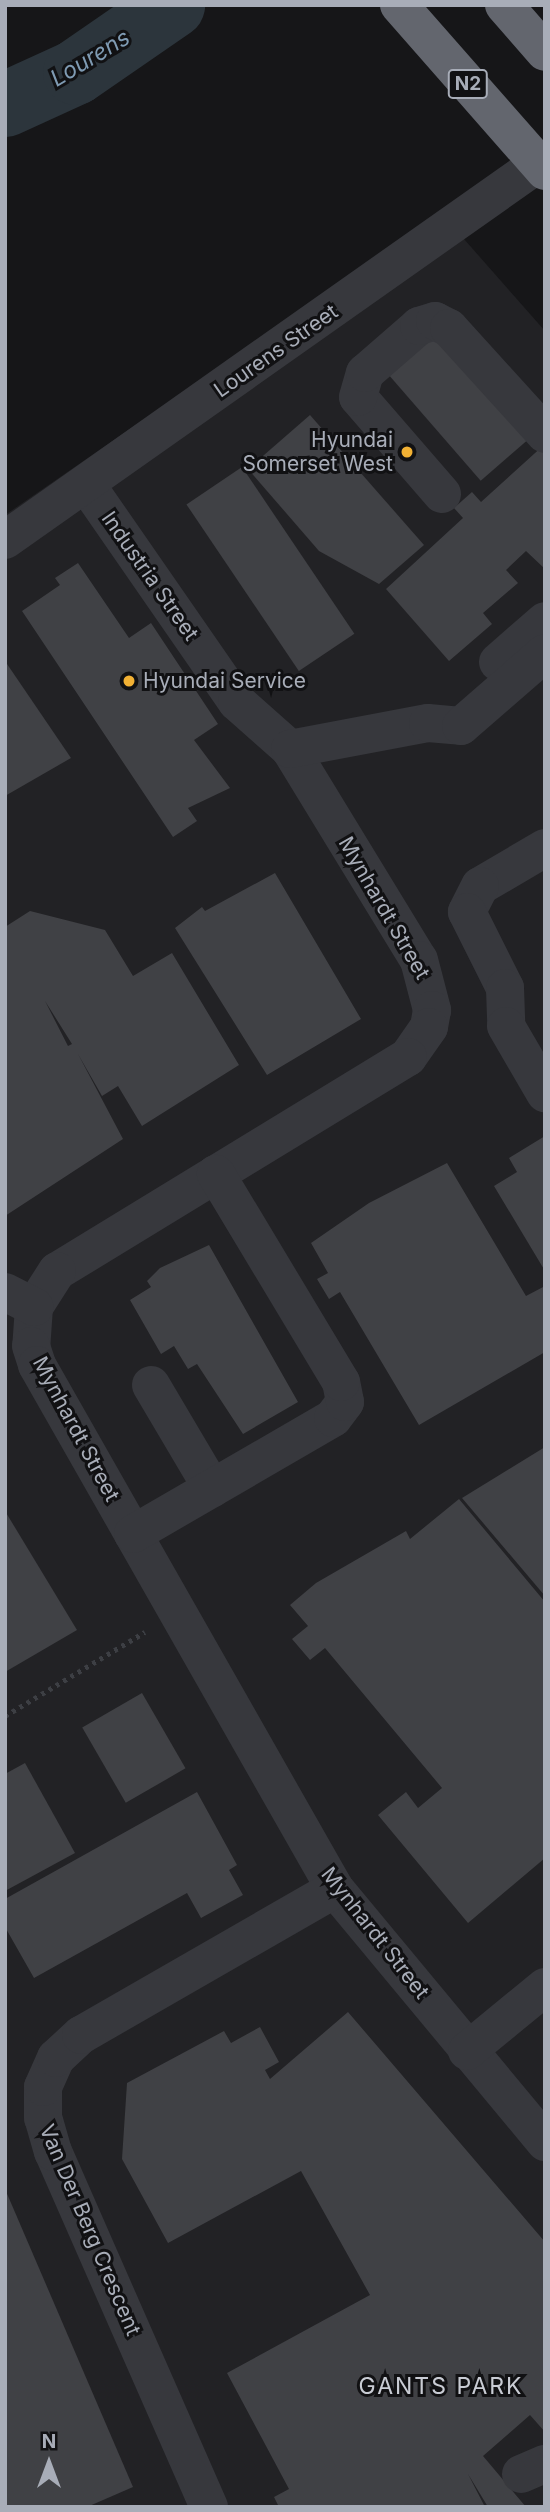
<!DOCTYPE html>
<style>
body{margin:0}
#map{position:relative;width:550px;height:2512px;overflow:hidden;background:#161618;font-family:Inter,sans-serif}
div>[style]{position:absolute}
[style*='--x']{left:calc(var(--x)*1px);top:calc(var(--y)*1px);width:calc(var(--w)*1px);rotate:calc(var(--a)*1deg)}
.built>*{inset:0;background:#222225}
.river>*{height:65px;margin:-32.5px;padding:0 32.5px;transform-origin:32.5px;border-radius:32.5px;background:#2c353c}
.building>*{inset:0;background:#404145;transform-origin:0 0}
.path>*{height:4.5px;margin-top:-2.25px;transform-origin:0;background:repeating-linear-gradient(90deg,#3d3f44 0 3.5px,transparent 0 8.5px)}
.minor>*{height:38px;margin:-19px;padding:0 19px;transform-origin:19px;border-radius:19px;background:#37383d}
.highway>*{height:38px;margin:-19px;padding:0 19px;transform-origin:19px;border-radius:19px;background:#63666e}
.dots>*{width:19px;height:19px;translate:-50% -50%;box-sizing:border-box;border:4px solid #111113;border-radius:50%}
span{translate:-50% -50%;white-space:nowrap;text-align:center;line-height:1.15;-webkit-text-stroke:6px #111113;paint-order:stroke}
.shield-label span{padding:2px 5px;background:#111113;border:2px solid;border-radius:5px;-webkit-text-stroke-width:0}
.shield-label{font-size:19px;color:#a8adb8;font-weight:700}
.street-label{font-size:21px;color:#a8adb8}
.poi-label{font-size:21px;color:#a8adb8}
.right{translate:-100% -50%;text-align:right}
.left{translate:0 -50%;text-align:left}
.water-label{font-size:23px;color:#7f9bb3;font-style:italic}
.neighbourhood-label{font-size:23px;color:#c9ccd4;letter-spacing:2px}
.frame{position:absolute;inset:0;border:7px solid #a8adb8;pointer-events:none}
.north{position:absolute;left:14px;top:2428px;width:70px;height:70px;-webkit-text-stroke:5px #111113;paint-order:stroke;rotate:0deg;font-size:19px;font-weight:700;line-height:28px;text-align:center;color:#a8adb8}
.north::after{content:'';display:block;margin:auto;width:24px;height:32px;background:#a8adb8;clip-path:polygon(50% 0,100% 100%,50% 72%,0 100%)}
</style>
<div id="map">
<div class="built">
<div style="clip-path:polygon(442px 214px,545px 331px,545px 2507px,5px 2507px,5px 515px)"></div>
</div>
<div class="river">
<div style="--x:5;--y:104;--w:77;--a:-24.6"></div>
<div style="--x:75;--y:72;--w:118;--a:-34.6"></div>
</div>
<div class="building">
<div style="left:438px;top:331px;width:141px;height:66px;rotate:49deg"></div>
<div style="clip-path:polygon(310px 415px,424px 545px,379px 584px,319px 551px,248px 469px)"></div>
<div style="clip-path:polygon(545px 444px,545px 569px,526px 551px,506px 570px,518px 583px,483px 613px,492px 624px,449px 661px,386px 589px,463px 518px,454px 508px,472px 492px,481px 502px)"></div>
<div style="left:242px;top:467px;width:201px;height:67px;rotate:56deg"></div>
<div style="clip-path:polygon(78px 563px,129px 638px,151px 623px,218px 724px,194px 740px,230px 788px,188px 808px,197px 821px,173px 837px,22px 611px,60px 585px,55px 578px)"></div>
<div style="clip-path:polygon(5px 661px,71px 758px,5px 796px)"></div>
<div style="clip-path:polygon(275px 873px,361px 1019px,267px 1075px,175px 928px,202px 907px,205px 911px)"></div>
<div style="clip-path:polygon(evenodd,30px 911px,105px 930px,133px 976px,172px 953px,239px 1065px,142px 1126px,118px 1086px,102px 1096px,78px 1054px,123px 1139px,5px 1216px,5px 927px,30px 911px,45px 1001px,72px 1044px,68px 1046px,45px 1001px)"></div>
<div style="clip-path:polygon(545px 1136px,545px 1271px,494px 1186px,517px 1172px,509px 1158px)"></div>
<div style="clip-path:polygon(447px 1163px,526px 1296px,545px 1286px,545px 1352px,419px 1425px,340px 1292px,329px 1299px,317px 1279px,328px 1273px,311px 1243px,369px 1203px)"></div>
<div style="clip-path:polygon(209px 1245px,298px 1402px,243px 1434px,197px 1364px,188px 1369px,174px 1346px,161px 1354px,130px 1300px,151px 1287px,147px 1281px,160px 1268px)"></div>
<div style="clip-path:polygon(545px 1447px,545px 1596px,462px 1498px)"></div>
<div style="clip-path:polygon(459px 1499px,545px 1602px,545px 1858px,468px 1923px,378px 1815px,406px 1792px,418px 1808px,442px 1788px,325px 1648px,310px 1660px,292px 1639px,308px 1626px,290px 1605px,316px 1583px,406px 1531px,410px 1539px)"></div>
<div style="clip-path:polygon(5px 1511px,77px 1630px,5px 1672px)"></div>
<div style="left:142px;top:1693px;width:87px;height:69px;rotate:60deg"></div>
<div style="clip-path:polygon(25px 1763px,75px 1853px,5px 1891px,5px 1774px)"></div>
<div style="clip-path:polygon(197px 1792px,237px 1865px,229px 1870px,243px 1895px,201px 1918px,187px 1893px,34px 1978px,5px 1927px,5px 1899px)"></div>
<div style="clip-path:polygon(348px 2012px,545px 2242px,545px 2432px,530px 2415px,483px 2456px,526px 2507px,488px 2507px,468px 2474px,485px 2507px,279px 2507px,274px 2497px,289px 2489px,227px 2373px,370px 2295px,301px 2171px,168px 2243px,122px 2159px,127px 2083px,224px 2031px,231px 2043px,260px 2027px,279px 2062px,265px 2070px,270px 2079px)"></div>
<div style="clip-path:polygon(5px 2189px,133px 2487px,87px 2507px,5px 2507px)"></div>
</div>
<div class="path">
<div style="--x:5;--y:1716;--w:163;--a:-31"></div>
</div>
<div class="minor">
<div style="--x:86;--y:484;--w:265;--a:55.3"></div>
<div style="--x:237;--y:702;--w:71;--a:41.6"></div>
<div style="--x:290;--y:749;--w:247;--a:58.6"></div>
<div style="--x:419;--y:960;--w:52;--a:75.4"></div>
<div style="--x:432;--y:1010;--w:17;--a:100"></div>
<div style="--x:429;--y:1027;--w:37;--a:125"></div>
<div style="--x:408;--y:1057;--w:411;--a:148.6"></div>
<div style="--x:57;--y:1271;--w:43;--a:122.6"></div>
<div style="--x:34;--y:1307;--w:39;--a:94"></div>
<div style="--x:31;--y:1346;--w:20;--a:72"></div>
<div style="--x:37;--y:1365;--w:603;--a:60.37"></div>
<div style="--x:335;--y:1889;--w:329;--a:50.3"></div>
<div style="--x:442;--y:494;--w:128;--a:-130.9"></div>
<div style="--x:358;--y:397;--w:25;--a:-74"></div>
<div style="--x:365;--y:373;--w:72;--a:-41"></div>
<div style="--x:419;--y:326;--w:17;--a:-17"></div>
<div style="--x:435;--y:321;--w:16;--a:27"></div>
<div style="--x:449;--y:328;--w:143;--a:47.8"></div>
<div style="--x:5;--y:540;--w:661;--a:-35.21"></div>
<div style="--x:498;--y:662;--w:62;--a:-41.1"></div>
<div style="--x:290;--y:749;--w:140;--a:-10.7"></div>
<div style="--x:428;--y:723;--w:33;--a:5"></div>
<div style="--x:461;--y:726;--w:111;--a:-41"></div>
<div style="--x:545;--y:848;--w:75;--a:149.7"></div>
<div style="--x:480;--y:886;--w:29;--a:117"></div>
<div style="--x:467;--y:912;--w:85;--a:63.4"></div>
<div style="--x:505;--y:988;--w:38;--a:88"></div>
<div style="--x:506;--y:1026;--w:78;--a:59.8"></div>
<div style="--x:5;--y:1292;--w:33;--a:27"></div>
<div style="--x:151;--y:1385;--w:120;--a:59.4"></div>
<div style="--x:133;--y:1534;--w:231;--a:-30.1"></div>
<div style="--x:333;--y:1418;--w:20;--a:-53"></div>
<div style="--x:345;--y:1402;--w:20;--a:-101"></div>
<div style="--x:341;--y:1382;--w:243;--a:-121"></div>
<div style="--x:467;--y:2051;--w:101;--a:-39.4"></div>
<div style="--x:521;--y:2474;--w:26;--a:-23"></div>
<div style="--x:209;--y:2507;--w:388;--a:-113.7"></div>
<div style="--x:53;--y:2152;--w:35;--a:-106"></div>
<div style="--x:43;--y:2118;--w:31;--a:-90"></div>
<div style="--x:43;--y:2087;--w:32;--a:-66"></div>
<div style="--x:56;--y:2058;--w:34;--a:-43"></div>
<div style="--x:81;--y:2035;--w:293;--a:-29.9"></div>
</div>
<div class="highway">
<div style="--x:399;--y:5;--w:221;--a:48.7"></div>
<div style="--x:504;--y:5;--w:62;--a:48.9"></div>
</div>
<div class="dots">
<div style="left:407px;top:452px;background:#f2b134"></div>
<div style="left:129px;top:681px;background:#f2b134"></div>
</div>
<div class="shield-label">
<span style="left:468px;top:84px">N2</span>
</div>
<div class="street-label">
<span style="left:276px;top:351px;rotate:-35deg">Lourens Street</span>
<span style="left:150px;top:576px;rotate:55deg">Industria Street</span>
<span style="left:384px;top:908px;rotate:60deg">Mynhardt Street</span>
<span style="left:76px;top:1429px;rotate:62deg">Mynhardt Street</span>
<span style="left:375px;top:1933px;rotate:52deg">Mynhardt Street</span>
<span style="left:90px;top:2230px;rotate:67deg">Van Der Berg Crescent</span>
</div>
<div class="poi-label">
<span class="right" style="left:393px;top:452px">Hyundai<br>Somerset West</span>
<span class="left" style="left:143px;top:681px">Hyundai Service</span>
</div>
<div class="water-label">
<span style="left:90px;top:58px;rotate:-31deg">Lourens</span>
</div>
<div class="neighbourhood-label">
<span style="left:441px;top:2386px">GANTS PARK</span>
</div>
<div class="frame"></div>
<div class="north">N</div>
</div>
